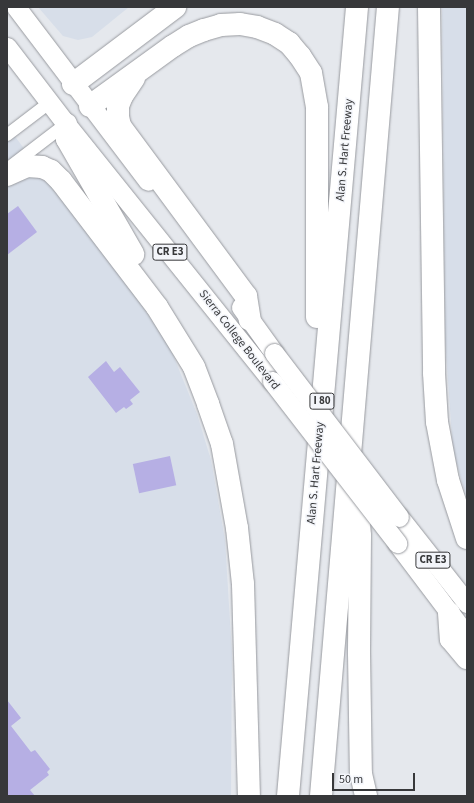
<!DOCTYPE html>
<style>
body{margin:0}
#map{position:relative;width:474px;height:803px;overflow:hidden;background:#e5e8ed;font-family:"Source Sans 3",sans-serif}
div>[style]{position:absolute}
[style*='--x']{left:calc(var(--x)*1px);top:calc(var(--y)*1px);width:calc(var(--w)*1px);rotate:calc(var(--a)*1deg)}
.built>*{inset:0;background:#d7dee9}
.building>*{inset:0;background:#b6afe4;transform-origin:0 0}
.roads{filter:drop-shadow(0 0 1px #989a9f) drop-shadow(0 0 1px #989a9f)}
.street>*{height:12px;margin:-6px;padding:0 6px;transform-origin:6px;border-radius:6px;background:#fff}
.primary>*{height:19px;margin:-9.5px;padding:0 9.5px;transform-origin:9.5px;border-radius:9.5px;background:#fff}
.highway>*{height:22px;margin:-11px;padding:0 11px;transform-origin:11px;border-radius:11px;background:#fff}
.bridges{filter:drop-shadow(0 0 1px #989a9f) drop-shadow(0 0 1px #989a9f)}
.primary-bridge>*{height:19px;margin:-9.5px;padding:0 9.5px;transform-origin:9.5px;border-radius:9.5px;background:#fff}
span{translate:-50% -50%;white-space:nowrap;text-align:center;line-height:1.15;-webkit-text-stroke:3px #f3f5fa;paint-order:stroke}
.shield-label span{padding:1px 3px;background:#f3f5fa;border:1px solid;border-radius:3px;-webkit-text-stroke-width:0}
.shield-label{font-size:11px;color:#37383a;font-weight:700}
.street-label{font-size:12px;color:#37383a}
.frame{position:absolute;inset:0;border:8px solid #37383a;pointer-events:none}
.scale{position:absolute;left:332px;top:773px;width:83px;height:18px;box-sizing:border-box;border:2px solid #37383a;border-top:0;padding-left:5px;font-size:12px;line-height:14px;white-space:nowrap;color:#37383a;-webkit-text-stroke:3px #f3f5fa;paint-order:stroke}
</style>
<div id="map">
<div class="built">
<div style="clip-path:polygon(38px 7px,129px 7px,92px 37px,78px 40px,63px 36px)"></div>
<div style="clip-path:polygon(442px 7px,467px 7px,467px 499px,453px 451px,445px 339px)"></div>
<div style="clip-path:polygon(7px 126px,138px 299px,171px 350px,197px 414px,211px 460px,225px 540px,232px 653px,231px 796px,7px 796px)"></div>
</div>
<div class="building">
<div style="clip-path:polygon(18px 206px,37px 232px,7px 255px,7px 214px)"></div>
<div style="clip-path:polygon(106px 361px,114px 372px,120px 367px,140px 392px,130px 400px,133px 404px,126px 409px,124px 407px,116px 413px,88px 377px)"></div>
<div style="left:170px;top:456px;width:30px;height:38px;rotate:78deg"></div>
<div style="clip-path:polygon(7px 700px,21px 718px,11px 726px,31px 752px,35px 750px,50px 769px,47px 772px,49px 775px,30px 790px,35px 796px,7px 796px)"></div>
</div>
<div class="roads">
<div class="street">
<div style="--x:7;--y:135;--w:53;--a:-37.3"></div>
<div style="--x:11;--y:166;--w:69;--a:-37.4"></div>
</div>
<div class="primary">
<div style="--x:16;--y:7;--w:218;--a:52.8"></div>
<div style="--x:7;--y:47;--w:97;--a:52.5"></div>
<div style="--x:66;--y:124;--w:329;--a:51.3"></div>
<div style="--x:241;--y:307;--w:57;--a:54.3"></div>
<div style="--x:399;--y:517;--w:110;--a:51.7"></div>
<div style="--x:397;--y:543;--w:116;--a:53"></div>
</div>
<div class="highway">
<div style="--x:429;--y:7;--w:366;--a:89.2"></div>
<div style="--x:434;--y:373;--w:49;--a:86.5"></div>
<div style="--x:437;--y:422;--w:59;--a:79.3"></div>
<div style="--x:448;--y:480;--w:61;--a:71.9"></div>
<div style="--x:134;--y:78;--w:22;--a:124"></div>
<div style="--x:122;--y:96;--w:11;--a:112"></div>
<div style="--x:118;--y:106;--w:11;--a:90"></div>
<div style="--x:118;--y:117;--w:9;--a:77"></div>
<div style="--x:120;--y:126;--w:212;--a:53.5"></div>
<div style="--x:246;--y:296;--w:24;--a:81"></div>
<div style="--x:73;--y:84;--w:128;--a:-37"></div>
<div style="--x:90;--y:106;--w:102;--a:-35.9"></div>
<div style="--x:173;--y:46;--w:19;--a:-32"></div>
<div style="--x:189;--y:36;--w:16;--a:-22"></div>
<div style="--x:204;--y:30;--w:18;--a:-16"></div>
<div style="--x:221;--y:25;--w:19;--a:-3"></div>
<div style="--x:240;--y:24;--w:17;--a:10"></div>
<div style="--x:257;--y:27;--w:19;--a:21"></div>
<div style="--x:275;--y:34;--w:17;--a:33"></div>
<div style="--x:289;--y:43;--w:17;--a:50"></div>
<div style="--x:300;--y:56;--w:20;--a:57"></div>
<div style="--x:311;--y:73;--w:35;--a:80"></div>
<div style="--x:317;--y:107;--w:210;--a:90"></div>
<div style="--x:66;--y:124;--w:15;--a:86"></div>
<div style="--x:67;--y:139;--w:133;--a:60.1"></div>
<div style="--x:7;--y:175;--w:22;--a:-24"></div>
<div style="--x:27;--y:166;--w:15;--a:4"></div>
<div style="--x:42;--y:167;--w:10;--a:24"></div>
<div style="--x:51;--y:171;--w:14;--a:45"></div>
<div style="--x:61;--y:181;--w:158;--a:52.7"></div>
<div style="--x:157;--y:307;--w:70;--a:58.3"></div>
<div style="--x:194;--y:367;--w:40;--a:69"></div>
<div style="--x:208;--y:404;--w:42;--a:70.7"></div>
<div style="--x:222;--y:444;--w:85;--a:79.9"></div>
<div style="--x:237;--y:528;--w:56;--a:83.9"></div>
<div style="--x:243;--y:584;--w:212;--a:88.4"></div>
<div style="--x:357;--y:496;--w:40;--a:85.7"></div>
<div style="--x:360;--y:536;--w:117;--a:90.5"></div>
<div style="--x:359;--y:653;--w:121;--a:89.1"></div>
<div style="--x:361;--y:774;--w:23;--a:77"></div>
<div style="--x:449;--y:613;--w:26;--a:86"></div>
<div style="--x:451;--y:639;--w:25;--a:50"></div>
<div style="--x:288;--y:796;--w:792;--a:-85"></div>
<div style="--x:321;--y:796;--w:792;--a:-85.15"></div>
</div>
</div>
<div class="bridges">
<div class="primary-bridge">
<div style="--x:274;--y:353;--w:206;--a:52.7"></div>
<div style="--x:272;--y:381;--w:205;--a:52.3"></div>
</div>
</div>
<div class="shield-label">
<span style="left:170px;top:252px">CR E3</span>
<span style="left:322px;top:401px">I 80</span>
<span style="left:433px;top:560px">CR E3</span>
</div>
<div class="street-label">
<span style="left:345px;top:150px;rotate:-85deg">Alan S. Hart Freeway</span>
<span style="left:239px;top:340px;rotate:52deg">Sierra College Boulevard</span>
<span style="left:316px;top:473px;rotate:-85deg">Alan S. Hart Freeway</span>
</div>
<div class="frame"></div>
<div class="scale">50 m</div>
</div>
